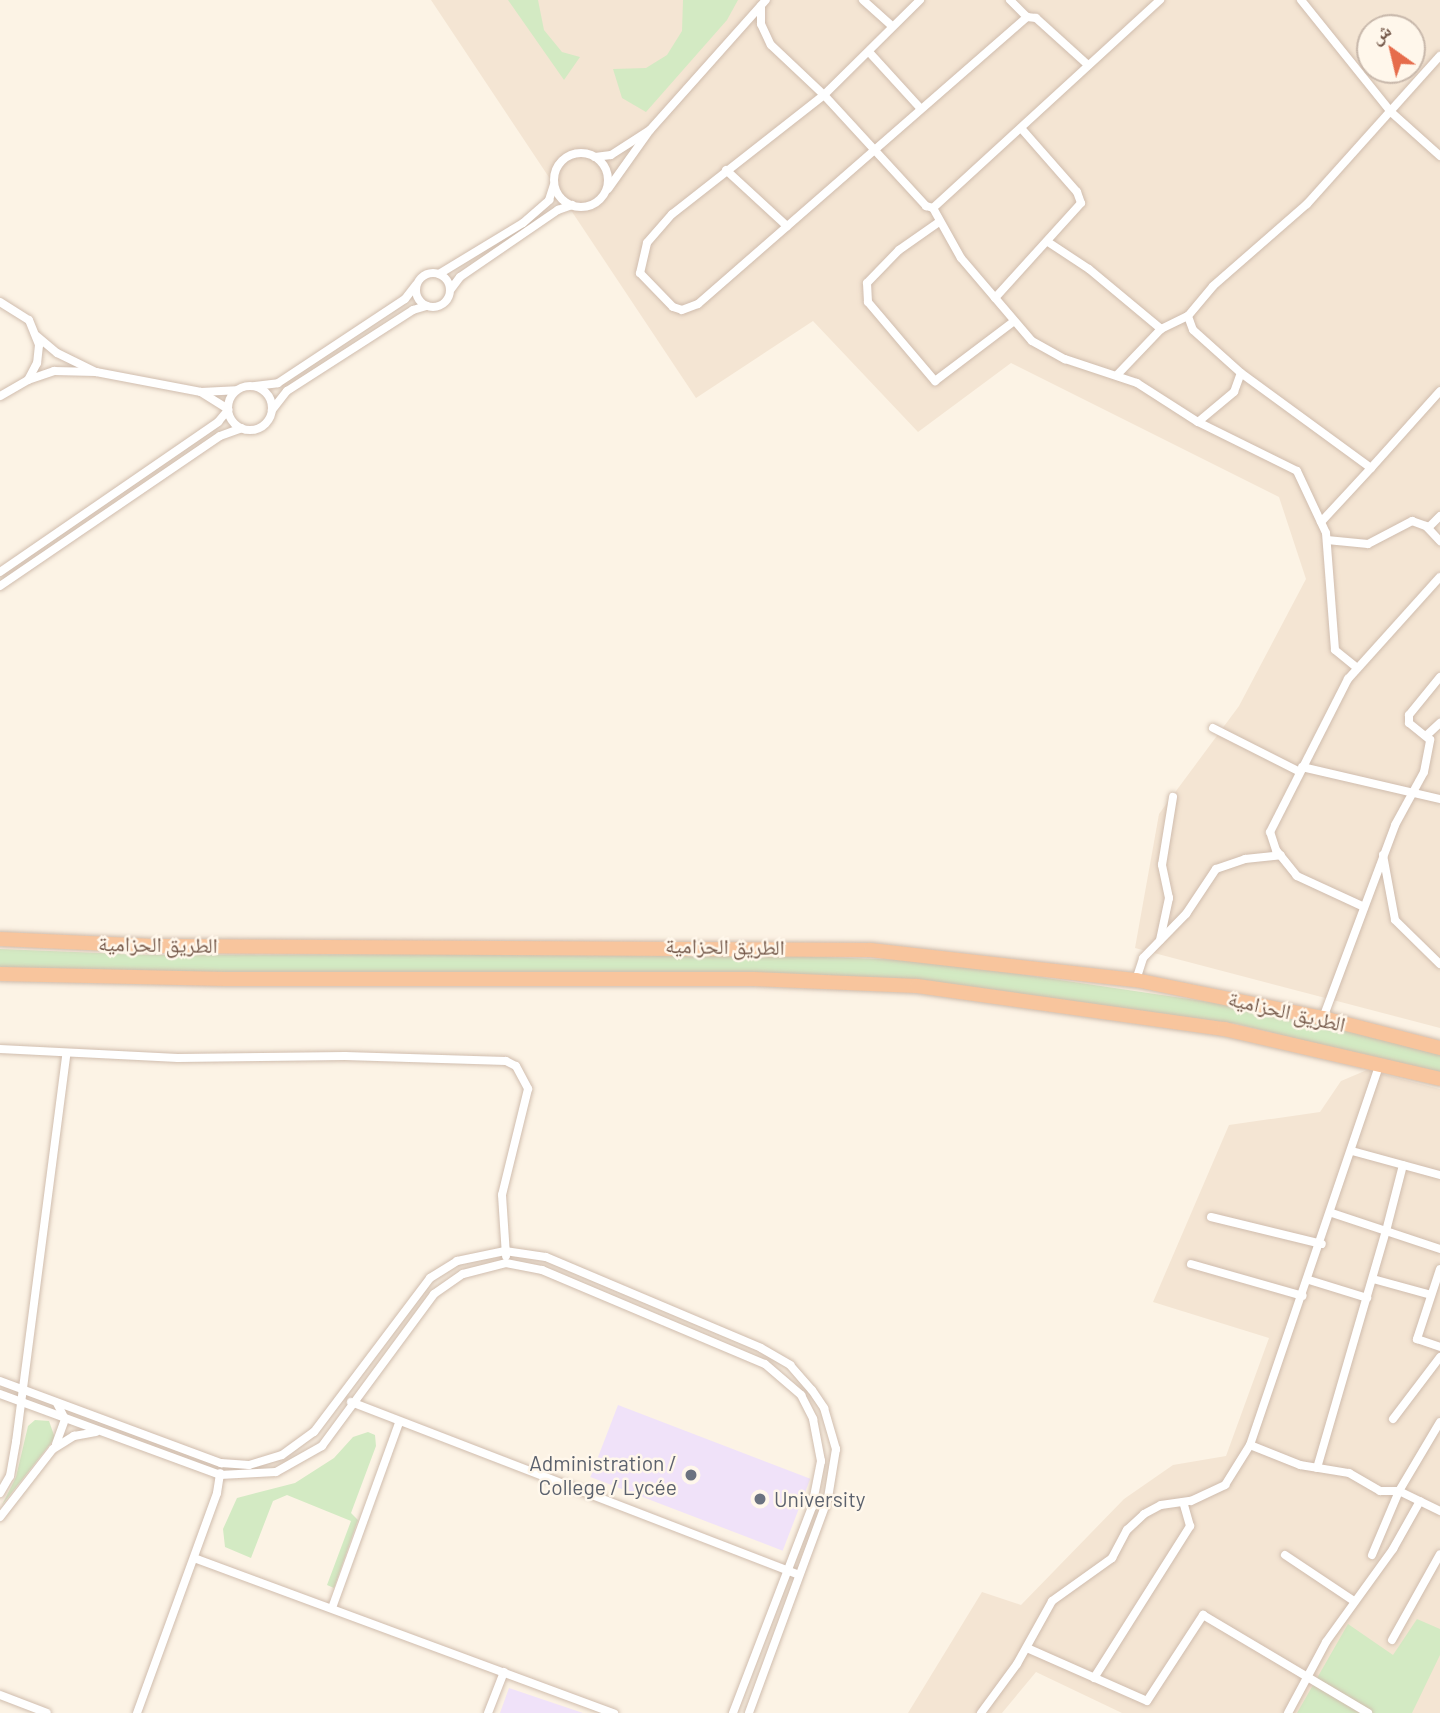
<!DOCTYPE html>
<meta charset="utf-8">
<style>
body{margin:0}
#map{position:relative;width:1440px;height:1713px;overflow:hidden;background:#fcf3e5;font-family:Barlow,"Noto Naskh Arabic",sans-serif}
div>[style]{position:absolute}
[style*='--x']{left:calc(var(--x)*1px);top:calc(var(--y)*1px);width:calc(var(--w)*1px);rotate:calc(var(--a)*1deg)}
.residential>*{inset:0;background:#f4e5d3}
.education>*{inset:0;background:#f0e2f9;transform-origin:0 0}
.green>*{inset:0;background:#d3eac3}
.roads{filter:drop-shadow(0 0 2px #d0bdae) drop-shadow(0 0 2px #d0bdae)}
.minor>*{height:8px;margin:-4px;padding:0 4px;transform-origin:4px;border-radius:4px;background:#fff}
.minor>.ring{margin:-4px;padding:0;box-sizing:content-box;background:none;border:8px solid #fff;border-radius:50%}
.trunk>*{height:14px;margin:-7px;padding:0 7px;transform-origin:7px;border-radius:7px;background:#f8c59d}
.dots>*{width:19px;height:19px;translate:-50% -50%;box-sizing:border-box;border:4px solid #fff7eb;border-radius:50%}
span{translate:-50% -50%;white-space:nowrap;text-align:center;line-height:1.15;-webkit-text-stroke:5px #fff7eb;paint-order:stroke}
.street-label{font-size:21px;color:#75594a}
.worship-label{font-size:21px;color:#5b616d}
.right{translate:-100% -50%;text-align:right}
.left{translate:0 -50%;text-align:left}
.north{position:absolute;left:1356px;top:14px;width:70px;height:70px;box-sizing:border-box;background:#fff7eb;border:2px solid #c8b8ab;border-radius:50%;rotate:326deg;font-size:19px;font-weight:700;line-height:28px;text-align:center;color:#75594a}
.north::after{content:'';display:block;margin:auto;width:24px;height:32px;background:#e66c4b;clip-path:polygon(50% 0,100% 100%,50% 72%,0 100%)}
</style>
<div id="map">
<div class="residential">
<div style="clip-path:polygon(evenodd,431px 0,1440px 0,1440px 1028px,1135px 948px,1159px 814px,1239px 706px,1306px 579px,1279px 497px,1011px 363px,918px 432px,813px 321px,696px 398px,431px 0,1370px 28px,1412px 28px,1412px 70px,1370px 70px,1370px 28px)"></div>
<div style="clip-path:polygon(1367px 1070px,1440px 1089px,1440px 1713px,1122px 1713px,1036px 1672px,1002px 1713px,908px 1713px,982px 1592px,1021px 1605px,1124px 1499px,1173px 1465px,1226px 1456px,1269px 1338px,1153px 1302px,1229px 1125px,1320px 1112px,1341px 1081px)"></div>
</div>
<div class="education">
<div style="left:618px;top:1405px;width:206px;height:77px;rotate:21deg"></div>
<div style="clip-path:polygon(509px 1688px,583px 1713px,500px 1713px)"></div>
</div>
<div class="green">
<div style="clip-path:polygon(508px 0,538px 0,544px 30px,562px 52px,580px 57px,564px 80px)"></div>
<div style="clip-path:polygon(683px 0,738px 0,727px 20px,646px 112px,622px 98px,613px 69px,646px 68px,667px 55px,682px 31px)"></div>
<div style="clip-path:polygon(0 949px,150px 955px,711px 953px,932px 961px,1277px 1012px,1440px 1055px,1440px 1074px,1237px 1024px,945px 984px,651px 972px,196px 975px,0 968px)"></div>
<div style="clip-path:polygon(35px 1420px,49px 1421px,55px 1438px,2px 1505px,16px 1477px,28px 1426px)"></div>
<div style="clip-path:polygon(368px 1432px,375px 1435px,376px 1446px,351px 1513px,358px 1520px,334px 1588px,327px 1585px,351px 1521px,287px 1495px,273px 1501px,251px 1558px,225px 1547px,223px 1529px,237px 1498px,295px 1483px,334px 1458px,353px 1437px)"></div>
<div style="clip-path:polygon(1417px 1619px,1440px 1629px,1440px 1655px,1412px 1713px,1297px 1713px,1348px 1624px,1393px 1655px)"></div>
</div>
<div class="roads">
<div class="minor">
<div style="--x:863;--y:0;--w:39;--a:42"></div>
<div style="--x:920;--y:0;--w:135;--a:135.3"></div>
<div style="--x:824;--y:95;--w:151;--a:47.4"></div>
<div style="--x:926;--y:206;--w:7;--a:16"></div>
<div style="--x:933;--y:208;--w:308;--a:-42.5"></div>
<div style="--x:1010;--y:0;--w:24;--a:45"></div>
<div style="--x:1301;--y:0;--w:144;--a:51.2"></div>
<div style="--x:1391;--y:112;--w:66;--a:41.9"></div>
<div style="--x:761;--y:6;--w:18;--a:90"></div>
<div style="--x:761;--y:24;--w:23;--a:65"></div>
<div style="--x:771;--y:45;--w:73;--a:43.3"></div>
<div style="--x:824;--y:95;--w:193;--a:141.9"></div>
<div style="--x:672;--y:214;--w:38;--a:131"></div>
<div style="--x:647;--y:243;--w:31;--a:103"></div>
<div style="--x:640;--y:273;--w:47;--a:45.9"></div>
<div style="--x:673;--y:307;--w:9;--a:18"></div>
<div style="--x:682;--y:310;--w:17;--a:-21"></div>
<div style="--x:698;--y:304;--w:437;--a:-41.1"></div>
<div style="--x:1027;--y:17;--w:9;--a:6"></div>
<div style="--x:1036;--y:18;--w:70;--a:42.1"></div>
<div style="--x:869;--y:52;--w:77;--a:47.6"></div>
<div style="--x:650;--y:130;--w:174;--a:-48.3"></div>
<div class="ring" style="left:554px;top:153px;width:46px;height:46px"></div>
<div style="--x:595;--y:157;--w:16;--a:-7"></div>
<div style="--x:611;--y:155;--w:46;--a:-32.7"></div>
<div style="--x:650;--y:130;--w:72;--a:125.4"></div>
<div style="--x:726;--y:170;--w:83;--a:42.6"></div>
<div style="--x:933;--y:208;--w:57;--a:60.8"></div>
<div style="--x:961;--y:258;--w:109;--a:49.5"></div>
<div style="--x:1032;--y:341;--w:38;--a:29"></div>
<div style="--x:1065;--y:359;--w:76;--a:18.4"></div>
<div style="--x:1137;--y:383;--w:72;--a:32.6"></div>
<div style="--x:1198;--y:422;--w:110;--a:26.3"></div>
<div style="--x:1297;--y:471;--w:68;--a:64.9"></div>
<div style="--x:1326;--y:533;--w:117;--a:85.6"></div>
<div style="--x:1335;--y:650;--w:28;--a:39"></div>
<div style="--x:939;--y:222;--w:49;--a:145"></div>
<div style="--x:899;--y:250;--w:46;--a:134.1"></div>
<div style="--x:867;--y:283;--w:19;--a:87"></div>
<div style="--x:868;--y:302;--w:104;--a:49.7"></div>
<div style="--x:935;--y:381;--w:98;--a:-37.1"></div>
<div style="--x:1048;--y:242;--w:49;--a:33.4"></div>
<div style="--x:1089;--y:269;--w:94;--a:39.8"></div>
<div class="ring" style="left:416px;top:273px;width:26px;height:26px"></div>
<div style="--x:439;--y:274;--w:98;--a:-31.3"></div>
<div style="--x:523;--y:223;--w:35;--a:-41"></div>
<div style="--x:549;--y:200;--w:16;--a:-72"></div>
<div style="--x:451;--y:289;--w:15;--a:-53"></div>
<div style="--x:460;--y:277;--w:119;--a:-34.4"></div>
<div style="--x:558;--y:210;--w:15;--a:-20"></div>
<div style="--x:995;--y:298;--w:128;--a:-47.8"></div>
<div style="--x:1081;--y:203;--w:12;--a:-110"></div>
<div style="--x:1077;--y:192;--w:85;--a:-131.2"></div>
<div style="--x:0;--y:302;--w:34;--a:32"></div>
<div style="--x:29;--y:320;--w:27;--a:68"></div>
<div style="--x:39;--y:345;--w:18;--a:96"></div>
<div style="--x:37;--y:363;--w:19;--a:118"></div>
<div style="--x:28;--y:380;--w:32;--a:150"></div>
<div style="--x:96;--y:372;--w:107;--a:10.8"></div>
<div style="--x:1241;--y:373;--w:161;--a:36.2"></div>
<div style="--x:1371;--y:468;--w:103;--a:-48.1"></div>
<div style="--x:1117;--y:375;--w:64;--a:-46.3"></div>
<div style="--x:1161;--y:329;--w:30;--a:-26"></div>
<div style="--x:28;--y:380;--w:28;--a:-19"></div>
<div style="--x:54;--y:371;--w:42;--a:1.4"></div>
<div style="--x:96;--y:372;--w:43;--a:-154"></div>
<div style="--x:57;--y:353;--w:26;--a:-140"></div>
<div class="ring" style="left:228px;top:386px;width:36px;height:36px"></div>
<div style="--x:255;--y:386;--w:23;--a:-7"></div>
<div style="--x:278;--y:383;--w:152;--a:-33.5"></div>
<div style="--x:405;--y:299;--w:18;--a:-52"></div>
<div style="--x:228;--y:409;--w:32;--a:-148"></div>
<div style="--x:201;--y:392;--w:35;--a:-3"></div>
<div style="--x:272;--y:410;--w:24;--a:-52"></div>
<div style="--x:287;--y:391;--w:150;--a:-32.7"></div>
<div style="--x:413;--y:310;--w:14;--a:-17"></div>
<div style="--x:1198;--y:422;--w:47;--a:-39.8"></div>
<div style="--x:1234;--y:392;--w:20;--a:-70"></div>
<div style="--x:1241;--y:373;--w:64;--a:-138.1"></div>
<div style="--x:1193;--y:330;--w:15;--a:-110"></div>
<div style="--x:1188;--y:316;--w:39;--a:-50"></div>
<div style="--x:1213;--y:286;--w:125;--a:-41.1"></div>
<div style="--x:1307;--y:204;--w:199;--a:-48.1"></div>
<div style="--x:1321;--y:522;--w:74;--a:-47.2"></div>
<div style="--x:1428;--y:528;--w:17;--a:-45"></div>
<div style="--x:1327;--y:540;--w:41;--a:5.6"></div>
<div style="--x:1368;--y:544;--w:50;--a:-27.6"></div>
<div style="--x:1412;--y:521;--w:15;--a:20"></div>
<div style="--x:1426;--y:526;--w:21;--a:47"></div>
<div style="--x:0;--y:572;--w:265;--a:-34.5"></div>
<div style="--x:218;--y:422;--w:16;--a:-50"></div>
<div style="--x:0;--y:586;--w:266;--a:-34.3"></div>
<div style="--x:220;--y:436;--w:23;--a:-20"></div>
<div style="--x:1213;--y:728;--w:97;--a:26.8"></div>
<div style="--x:1427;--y:735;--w:18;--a:-43"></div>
<div style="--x:1302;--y:767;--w:142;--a:13.1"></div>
<div style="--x:1383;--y:855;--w:66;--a:79.5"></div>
<div style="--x:1395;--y:920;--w:63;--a:44.4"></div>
<div style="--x:1362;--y:906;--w:72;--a:-155.2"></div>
<div style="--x:1297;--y:876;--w:33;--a:-129"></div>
<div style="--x:1276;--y:850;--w:19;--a:-108"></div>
<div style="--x:1270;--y:832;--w:172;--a:-63"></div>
<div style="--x:1348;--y:679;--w:137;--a:-48"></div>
<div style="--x:1160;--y:940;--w:43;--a:-77.9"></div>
<div style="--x:1169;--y:898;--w:34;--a:-102"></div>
<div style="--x:1162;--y:865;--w:69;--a:-80.8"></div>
<div style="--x:1136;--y:980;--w:23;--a:-72"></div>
<div style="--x:1143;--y:958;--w:62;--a:-45.7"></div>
<div style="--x:1186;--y:914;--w:54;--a:-56.3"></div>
<div style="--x:1216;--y:869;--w:31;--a:-19"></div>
<div style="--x:1245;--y:859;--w:36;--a:-6"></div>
<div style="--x:1323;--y:1018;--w:206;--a:-69.5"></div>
<div style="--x:1395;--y:825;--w:60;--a:-61.3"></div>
<div style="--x:1424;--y:772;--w:33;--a:-79"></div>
<div style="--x:1430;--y:740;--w:27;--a:-141"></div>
<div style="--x:1409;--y:723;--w:8;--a:-90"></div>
<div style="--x:1409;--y:715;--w:49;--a:-50.8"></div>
<div style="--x:0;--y:1049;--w:178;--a:2.9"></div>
<div style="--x:178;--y:1058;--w:167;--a:-0.7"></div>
<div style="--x:345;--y:1056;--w:161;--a:1.8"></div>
<div style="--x:506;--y:1061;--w:11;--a:27"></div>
<div style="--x:516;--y:1066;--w:26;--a:62"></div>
<div style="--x:528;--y:1089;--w:109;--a:103.8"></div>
<div style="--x:502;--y:1195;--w:61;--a:86.2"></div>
<div style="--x:1352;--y:1151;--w:91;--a:15.3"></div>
<div style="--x:1403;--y:1165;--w:68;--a:104.4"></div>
<div style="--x:1386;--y:1231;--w:57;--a:18.4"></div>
<div style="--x:1211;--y:1217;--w:114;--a:13.7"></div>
<div style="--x:1191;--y:1264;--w:116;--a:15.9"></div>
<div style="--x:1440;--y:1269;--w:74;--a:108.2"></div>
<div style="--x:1417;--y:1339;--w:24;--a:19"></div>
<div style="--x:1373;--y:1279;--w:60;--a:15.4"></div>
<div style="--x:1309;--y:1280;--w:61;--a:17.2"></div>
<div style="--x:0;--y:1381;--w:236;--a:20.4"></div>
<div style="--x:221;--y:1463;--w:28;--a:4"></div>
<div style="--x:249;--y:1465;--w:34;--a:-17"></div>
<div style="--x:282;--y:1455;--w:39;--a:-36"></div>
<div style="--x:314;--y:1432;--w:193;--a:-53"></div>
<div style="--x:430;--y:1278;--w:32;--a:-32"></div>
<div style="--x:457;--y:1261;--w:49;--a:-11.8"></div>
<div style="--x:505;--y:1251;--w:41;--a:8.3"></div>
<div style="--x:546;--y:1257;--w:233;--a:22.9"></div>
<div style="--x:761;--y:1348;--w:34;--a:30"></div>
<div style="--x:790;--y:1365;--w:33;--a:49"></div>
<div style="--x:812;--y:1390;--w:22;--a:56"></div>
<div style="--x:824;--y:1408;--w:43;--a:73.7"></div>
<div style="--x:836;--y:1449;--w:50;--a:99.3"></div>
<div style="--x:828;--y:1498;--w:229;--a:110.2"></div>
<div style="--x:0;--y:1394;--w:234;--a:20.2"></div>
<div style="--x:220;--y:1475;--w:56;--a:-3.1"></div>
<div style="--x:276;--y:1472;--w:53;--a:-29.5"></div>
<div style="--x:322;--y:1446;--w:189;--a:-53.6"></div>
<div style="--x:434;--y:1294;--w:35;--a:-35"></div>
<div style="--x:463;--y:1274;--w:44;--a:-14.3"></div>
<div style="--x:506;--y:1263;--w:37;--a:11"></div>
<div style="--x:542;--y:1270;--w:242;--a:22.9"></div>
<div style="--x:765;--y:1364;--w:48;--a:40.7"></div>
<div style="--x:801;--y:1395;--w:27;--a:63"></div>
<div style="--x:813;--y:1419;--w:43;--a:79.2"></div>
<div style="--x:821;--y:1461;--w:47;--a:101.1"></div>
<div style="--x:812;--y:1507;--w:221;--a:111"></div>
<div style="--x:351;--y:1402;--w:480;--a:21.1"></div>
<div style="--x:1393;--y:1419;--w:78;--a:-52.8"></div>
<div style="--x:56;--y:1444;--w:27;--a:-70"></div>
<div style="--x:65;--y:1419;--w:18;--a:-117"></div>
<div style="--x:1250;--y:1445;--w:403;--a:-71.2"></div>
<div style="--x:1317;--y:1468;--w:247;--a:-73.8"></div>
<div style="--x:1386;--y:1231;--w:57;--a:-161.6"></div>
<div style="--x:0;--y:1493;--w:20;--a:-60"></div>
<div style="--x:10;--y:1476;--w:35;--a:-80"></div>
<div style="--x:16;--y:1442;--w:390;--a:-82.6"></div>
<div style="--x:0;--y:1517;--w:86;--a:-52.1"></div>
<div style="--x:53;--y:1449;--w:25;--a:-32"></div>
<div style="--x:74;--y:1436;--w:22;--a:-10"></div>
<div style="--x:1285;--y:1555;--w:83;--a:33.7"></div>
<div style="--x:1372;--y:1555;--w:69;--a:-67.1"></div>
<div style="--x:1399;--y:1491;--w:80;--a:-59.3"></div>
<div style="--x:194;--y:1558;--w:448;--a:20.3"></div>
<div style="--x:332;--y:1608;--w:197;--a:-70.1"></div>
<div style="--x:1392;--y:1640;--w:98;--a:-60.8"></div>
<div style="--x:1027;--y:1648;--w:131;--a:23.8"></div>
<div style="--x:1147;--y:1701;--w:103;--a:-56.9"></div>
<div style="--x:1203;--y:1615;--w:192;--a:30.7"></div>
<div style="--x:1094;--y:1678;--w:180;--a:-57.7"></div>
<div style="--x:1190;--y:1526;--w:25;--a:-106"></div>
<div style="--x:0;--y:1695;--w:50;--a:21"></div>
<div style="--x:137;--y:1713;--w:234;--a:-70"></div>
<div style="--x:217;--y:1493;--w:20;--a:-81"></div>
<div style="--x:488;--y:1713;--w:44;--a:-68.7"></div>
<div style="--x:981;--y:1713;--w:61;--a:-53.7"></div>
<div style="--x:1017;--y:1664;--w:72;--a:-60.9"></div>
<div style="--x:1052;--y:1601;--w:74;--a:-35.6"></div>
<div style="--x:1112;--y:1558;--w:32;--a:-62"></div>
<div style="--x:1127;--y:1530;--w:23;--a:-43"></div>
<div style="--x:1144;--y:1514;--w:19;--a:-28"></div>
<div style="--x:1161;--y:1505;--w:30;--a:-8"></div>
<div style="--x:1191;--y:1501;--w:38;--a:-25"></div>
<div style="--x:1225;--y:1485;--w:47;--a:-58"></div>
<div style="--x:1250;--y:1445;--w:54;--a:21.8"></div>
<div style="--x:1300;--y:1465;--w:50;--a:9.3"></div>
<div style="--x:1349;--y:1473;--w:36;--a:30"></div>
<div style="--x:1380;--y:1491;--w:19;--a:0"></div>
<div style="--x:1399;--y:1491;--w:46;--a:26"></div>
<div style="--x:1288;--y:1713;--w:81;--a:-61.8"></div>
<div style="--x:1326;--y:1642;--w:115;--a:-54.2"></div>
<div style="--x:1393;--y:1549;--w:55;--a:-60.6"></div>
</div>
<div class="trunk">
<div style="--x:0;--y:939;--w:154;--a:2.6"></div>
<div style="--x:154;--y:946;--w:717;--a:0.32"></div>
<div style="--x:871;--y:950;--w:267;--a:6.5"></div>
<div style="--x:1136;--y:980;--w:191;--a:11.5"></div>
<div style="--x:1323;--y:1018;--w:121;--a:14.4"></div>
<div style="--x:0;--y:974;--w:225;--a:1.3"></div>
<div style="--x:225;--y:979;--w:529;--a:0"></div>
<div style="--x:754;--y:979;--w:163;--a:2.5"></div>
<div style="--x:917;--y:986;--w:310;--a:8"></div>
<div style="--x:1224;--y:1029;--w:222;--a:13"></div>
</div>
</div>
<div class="dots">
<div style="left:691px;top:1475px;background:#6b7280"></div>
<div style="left:760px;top:1499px;background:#6b7280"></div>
</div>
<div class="street-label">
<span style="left:158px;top:944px;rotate:1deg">الطريق الحزامية</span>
<span style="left:725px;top:946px;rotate:1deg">الطريق الحزامية</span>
<span style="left:1287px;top:1011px;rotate:13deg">الطريق الحزامية</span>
</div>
<div class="worship-label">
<span class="right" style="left:677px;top:1475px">Administration /<br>College / Lycée</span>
<span class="left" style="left:774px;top:1499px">University</span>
</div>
<div class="north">ش</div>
</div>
